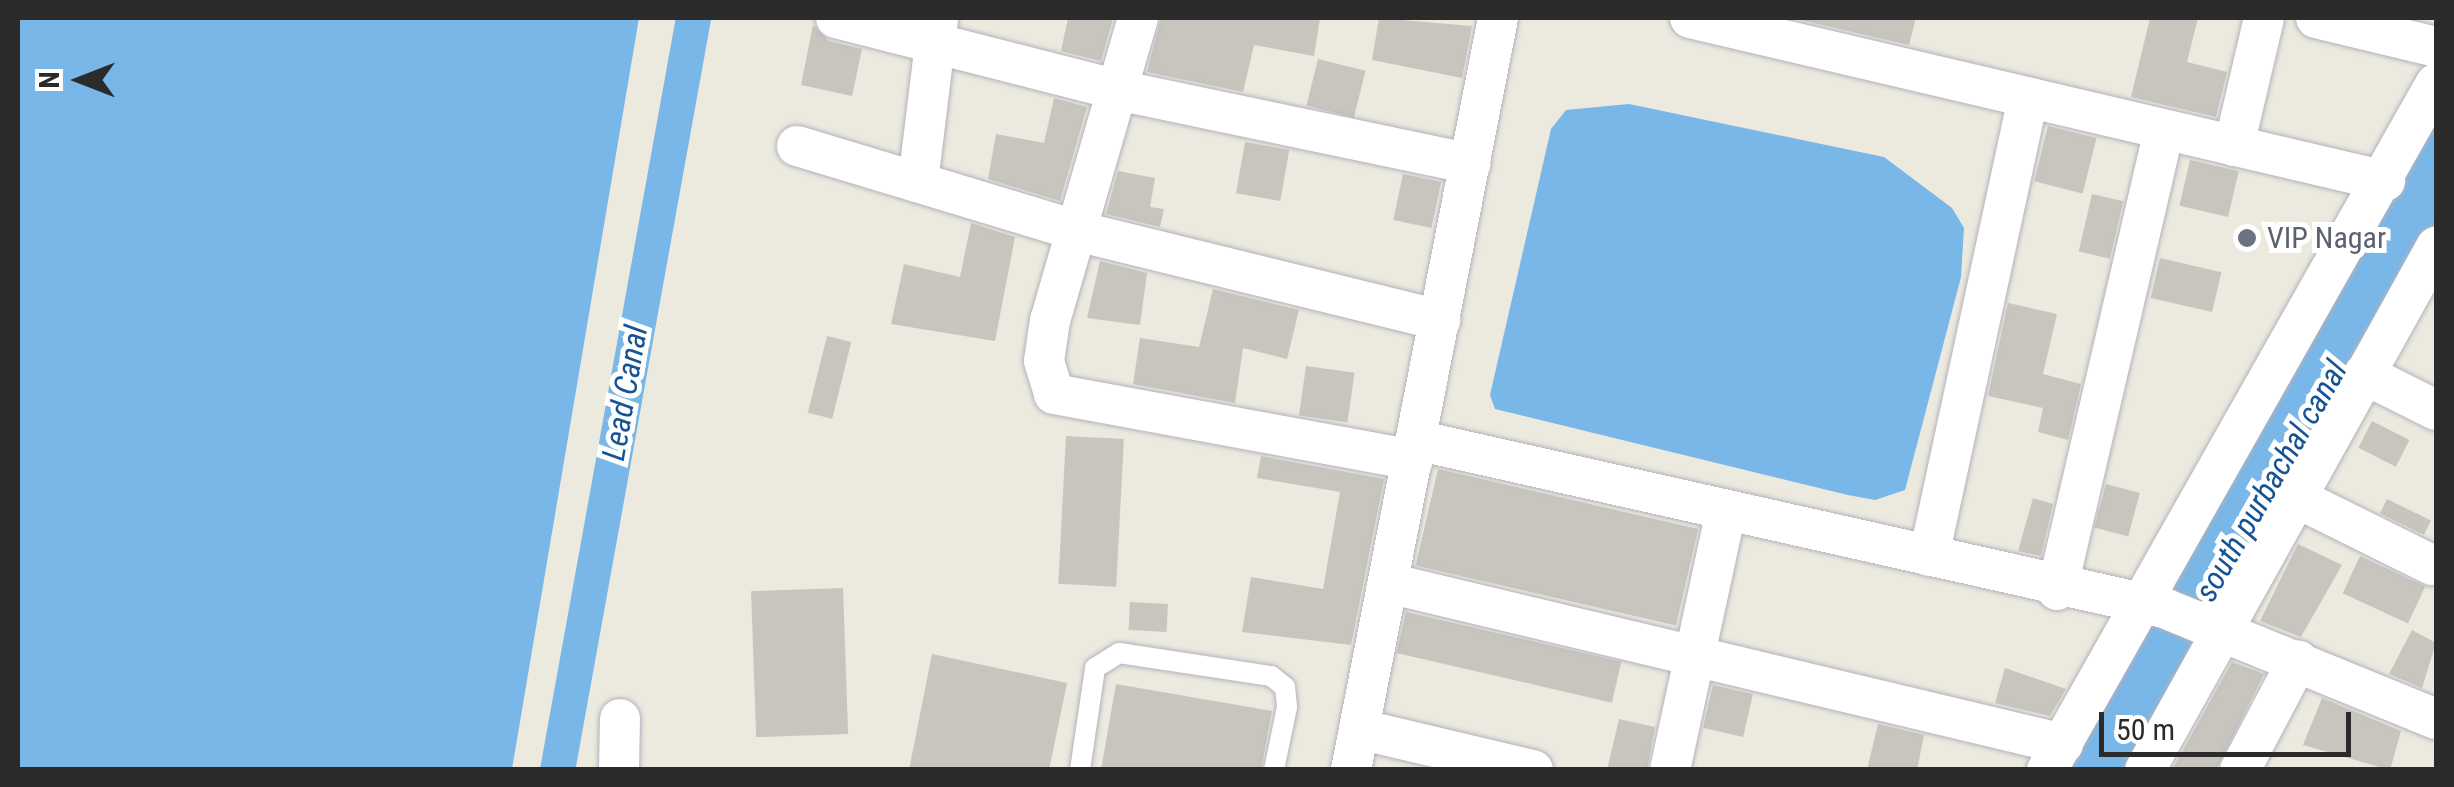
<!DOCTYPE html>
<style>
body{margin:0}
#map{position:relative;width:2454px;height:787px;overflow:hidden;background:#ece9de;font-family:"Roboto Condensed",sans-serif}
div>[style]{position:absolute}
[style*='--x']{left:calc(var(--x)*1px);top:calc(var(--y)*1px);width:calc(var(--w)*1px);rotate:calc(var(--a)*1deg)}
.water>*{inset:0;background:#78b7e8}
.canal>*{height:35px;margin:-17.5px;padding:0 17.5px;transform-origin:17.5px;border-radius:17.5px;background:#78b7e8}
.building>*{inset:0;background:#c8c5be;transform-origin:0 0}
.roads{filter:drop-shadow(0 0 2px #b2b2be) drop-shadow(0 0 2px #b2b2be)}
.service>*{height:20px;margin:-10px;padding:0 10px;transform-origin:10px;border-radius:10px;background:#fff}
.minor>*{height:40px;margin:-20px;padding:0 20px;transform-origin:20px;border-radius:20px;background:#fff}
.dots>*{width:28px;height:28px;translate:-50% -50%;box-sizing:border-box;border:5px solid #fff;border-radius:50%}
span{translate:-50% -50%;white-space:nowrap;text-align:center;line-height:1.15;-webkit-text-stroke:10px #fff;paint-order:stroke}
.worship-label{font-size:30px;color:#5b616d}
.left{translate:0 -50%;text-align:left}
.water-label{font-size:32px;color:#155395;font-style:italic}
.frame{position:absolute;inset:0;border:20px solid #2b2b2b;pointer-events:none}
.north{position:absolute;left:30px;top:30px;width:100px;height:100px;-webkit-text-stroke:8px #fff;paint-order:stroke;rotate:270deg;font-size:28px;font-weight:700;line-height:40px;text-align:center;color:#2b2b2b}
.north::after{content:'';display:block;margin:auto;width:35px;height:45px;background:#2b2b2b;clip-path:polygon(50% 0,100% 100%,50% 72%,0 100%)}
.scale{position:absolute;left:2099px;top:712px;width:252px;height:45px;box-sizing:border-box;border:5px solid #2b2b2b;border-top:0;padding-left:12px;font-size:30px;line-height:35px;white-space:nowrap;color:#2b2b2b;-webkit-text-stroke:8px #fff;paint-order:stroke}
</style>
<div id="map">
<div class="water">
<div style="clip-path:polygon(18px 18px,639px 18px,512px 769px,18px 769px)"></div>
<div style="clip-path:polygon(1629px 104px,1884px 157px,1952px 208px,1964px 228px,1961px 277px,1905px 490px,1875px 500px,1848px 495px,1495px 409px,1490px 395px,1551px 129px,1566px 110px)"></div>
<div style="clip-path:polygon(2436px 119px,2436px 226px,2129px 769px,2063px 770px)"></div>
</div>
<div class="canal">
<div style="--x:557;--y:770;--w:764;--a:-79.75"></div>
</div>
<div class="building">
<div style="clip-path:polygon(1068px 18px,1113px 18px,1101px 61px,1061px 51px)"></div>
<div style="clip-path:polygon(1161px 18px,1320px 18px,1314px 56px,1254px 45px,1243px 92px,1147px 72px)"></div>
<div style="clip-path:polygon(1379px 18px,1472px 26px,1462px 78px,1372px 60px)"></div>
<div style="clip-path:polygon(1792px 18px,1916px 18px,1909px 45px)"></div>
<div style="clip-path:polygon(2150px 18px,2198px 18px,2187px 62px,2227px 72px,2216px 117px,2131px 97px)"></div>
<div style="clip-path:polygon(813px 25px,829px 41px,862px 49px,852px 96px,801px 85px)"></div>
<div style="left:1318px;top:59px;width:49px;height:48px;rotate:14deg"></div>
<div style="clip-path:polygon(1054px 98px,1087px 107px,1060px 201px,988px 179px,996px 134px,1044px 143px)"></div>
<div style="left:2048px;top:126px;width:50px;height:57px;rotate:14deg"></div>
<div style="left:1245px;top:142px;width:45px;height:52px;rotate:10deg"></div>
<div style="left:2190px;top:160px;width:50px;height:47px;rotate:13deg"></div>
<div style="clip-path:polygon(1118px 171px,1155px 178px,1150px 207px,1164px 209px,1160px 227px,1106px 214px)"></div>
<div style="left:1403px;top:174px;width:39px;height:47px;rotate:12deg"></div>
<div style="left:2092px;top:194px;width:32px;height:59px;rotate:13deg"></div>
<div style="clip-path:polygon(971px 223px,1015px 237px,995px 341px,891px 324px,904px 264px,960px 277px)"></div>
<div style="left:2160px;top:258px;width:63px;height:41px;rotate:13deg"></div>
<div style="clip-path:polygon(1100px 261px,1147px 273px,1140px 325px,1087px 318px)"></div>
<div style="clip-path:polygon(1213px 289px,1299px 310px,1287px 359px,1243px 348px,1235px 403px,1133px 384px,1140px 338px,1199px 347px)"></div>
<div style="clip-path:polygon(2008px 303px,2057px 314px,2043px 374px,2081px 384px,2068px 440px,2038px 432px,2043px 408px,1988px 396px)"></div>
<div style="left:827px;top:336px;width:25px;height:79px;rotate:14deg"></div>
<div style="left:1306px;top:366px;width:49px;height:50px;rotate:8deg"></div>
<div style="left:2372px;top:421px;width:42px;height:30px;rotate:27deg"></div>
<div style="left:1066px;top:436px;width:58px;height:148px;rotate:3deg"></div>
<div style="clip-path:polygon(1261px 456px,1384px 479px,1351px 645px,1242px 632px,1251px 577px,1323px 589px,1340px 492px,1257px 478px)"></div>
<div style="left:1438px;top:469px;width:267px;height:99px;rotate:13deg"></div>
<div style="left:2106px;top:484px;width:35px;height:45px;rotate:15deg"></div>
<div style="clip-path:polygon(2033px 498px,2053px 504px,2041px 556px,2018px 551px)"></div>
<div style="left:2387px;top:499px;width:49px;height:16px;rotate:26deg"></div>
<div style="clip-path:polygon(2298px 544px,2342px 565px,2301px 637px,2260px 621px)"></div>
<div style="left:2360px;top:556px;width:72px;height:41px;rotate:25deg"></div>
<div style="left:843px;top:588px;width:146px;height:92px;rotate:88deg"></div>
<div style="left:1130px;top:602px;width:38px;height:28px;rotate:3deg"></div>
<div style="left:1406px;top:612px;width:221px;height:42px;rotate:13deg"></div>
<div style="clip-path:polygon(2412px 630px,2436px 643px,2422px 688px,2389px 674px)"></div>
<div style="clip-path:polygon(932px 654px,1067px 683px,1049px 770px,909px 770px)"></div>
<div style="clip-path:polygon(2232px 662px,2264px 674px,2216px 770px,2172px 770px)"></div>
<div style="clip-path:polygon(2005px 668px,2066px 689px,2050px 716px,1995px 703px)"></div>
<div style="clip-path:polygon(1116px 684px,1272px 711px,1261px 770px,1101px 770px)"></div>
<div style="left:1713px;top:685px;width:41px;height:44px;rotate:13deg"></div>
<div style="clip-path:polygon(2322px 698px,2401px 731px,2390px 770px,2303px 745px)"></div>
<div style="clip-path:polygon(1619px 719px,1655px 727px,1647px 770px,1607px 770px)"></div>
<div style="clip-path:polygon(1878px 724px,1924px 735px,1917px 770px,1867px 770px)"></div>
</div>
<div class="roads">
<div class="service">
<div style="--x:1080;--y:770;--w:103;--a:-81.6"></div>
<div style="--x:1095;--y:668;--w:28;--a:-32"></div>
<div style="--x:1119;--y:653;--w:154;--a:8.6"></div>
<div style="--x:1271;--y:676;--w:18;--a:38"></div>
<div style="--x:1285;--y:687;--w:20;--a:84"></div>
<div style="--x:1287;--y:707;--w:64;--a:101.7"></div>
</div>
<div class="minor">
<div style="--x:836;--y:18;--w:295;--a:14.3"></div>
<div style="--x:1122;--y:91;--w:356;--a:11.8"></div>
<div style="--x:1138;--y:18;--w:315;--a:106.2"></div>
<div style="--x:1050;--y:320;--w:41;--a:98.3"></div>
<div style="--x:1044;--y:361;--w:34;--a:73"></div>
<div style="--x:1054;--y:394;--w:365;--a:10.4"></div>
<div style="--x:1690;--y:18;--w:714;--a:13.2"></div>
<div style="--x:2316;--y:18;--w:123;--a:13.6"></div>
<div style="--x:797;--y:146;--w:297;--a:16.8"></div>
<div style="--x:1081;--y:232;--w:370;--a:13.8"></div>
<div style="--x:2234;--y:146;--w:131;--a:-76.8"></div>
<div style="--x:918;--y:182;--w:165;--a:-83"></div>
<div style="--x:2364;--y:374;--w:80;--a:26.6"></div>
<div style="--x:1416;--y:440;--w:767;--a:12.66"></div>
<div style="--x:2164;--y:608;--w:294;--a:22.2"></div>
<div style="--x:2295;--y:497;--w:153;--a:26.4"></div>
<div style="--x:1929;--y:556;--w:469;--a:-77.8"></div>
<div style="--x:1388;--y:583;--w:694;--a:13.42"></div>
<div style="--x:2057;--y:590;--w:472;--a:-76.9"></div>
<div style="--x:1359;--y:729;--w:179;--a:13.3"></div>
<div style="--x:619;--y:770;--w:51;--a:-88.9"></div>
<div style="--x:1351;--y:770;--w:766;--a:-78.94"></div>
<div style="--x:1670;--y:770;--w:266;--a:-77.8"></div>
<div style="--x:2047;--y:770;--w:789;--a:-60.48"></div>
<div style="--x:2145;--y:770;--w:599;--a:-60.91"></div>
<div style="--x:2240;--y:770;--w:124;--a:-62.2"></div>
</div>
</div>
<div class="dots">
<div style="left:2247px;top:238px;background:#6b7280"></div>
</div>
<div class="worship-label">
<span class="left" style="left:2267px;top:238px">VIP Nagar</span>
</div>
<div class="water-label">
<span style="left:625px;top:393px;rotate:-80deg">Lead Canal</span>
<span style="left:2271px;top:481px;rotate:-60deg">south purbachal canal</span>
</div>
<div class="frame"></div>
<div class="north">N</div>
<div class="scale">50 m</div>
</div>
